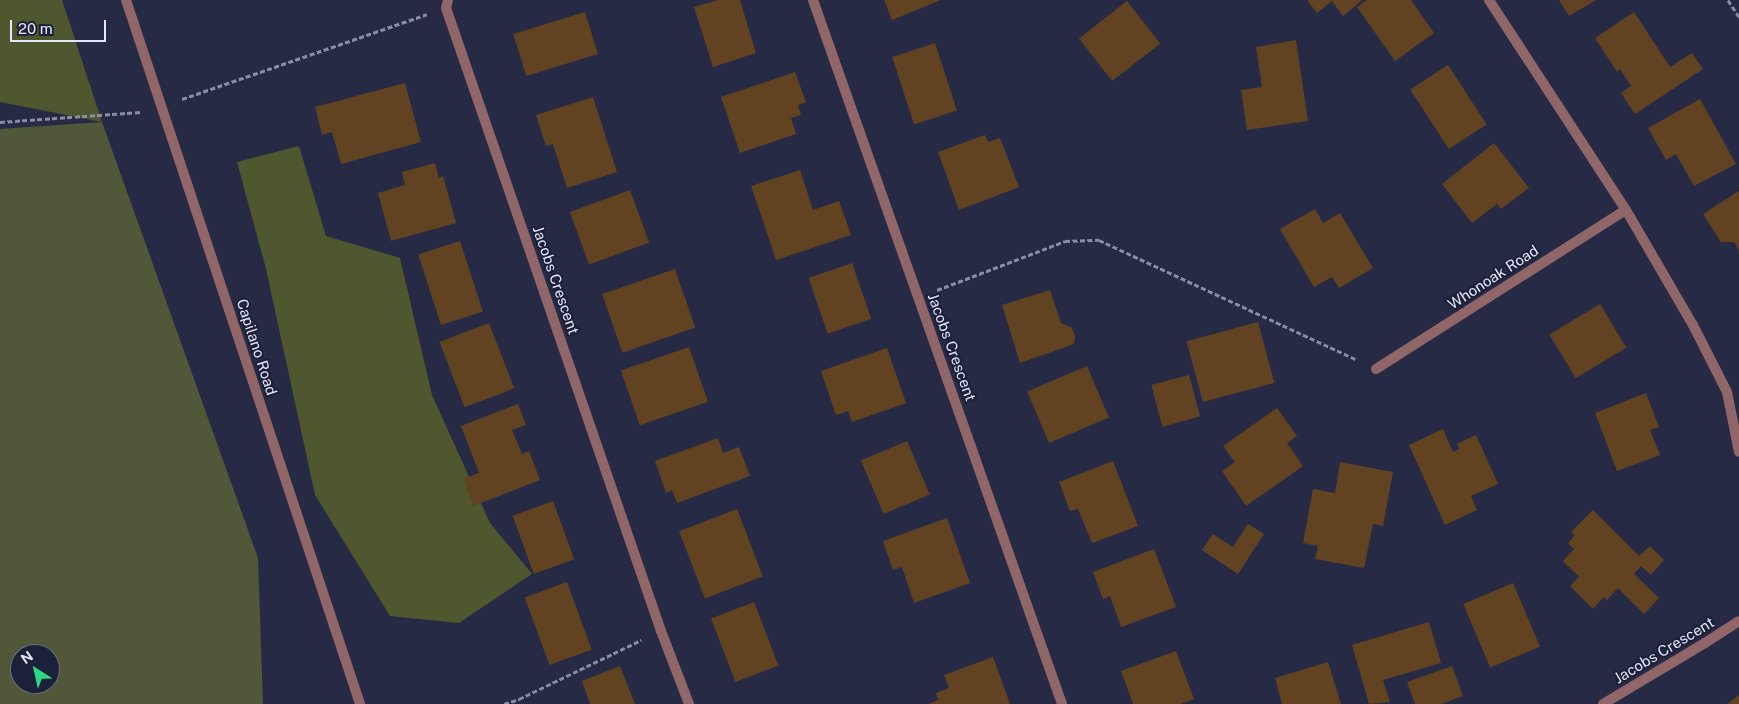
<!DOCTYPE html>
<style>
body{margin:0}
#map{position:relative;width:1739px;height:704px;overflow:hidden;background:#272a44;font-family:"Public Sans",sans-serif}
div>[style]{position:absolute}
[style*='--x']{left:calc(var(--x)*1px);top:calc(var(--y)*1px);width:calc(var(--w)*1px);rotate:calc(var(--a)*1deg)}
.green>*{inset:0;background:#515839}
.forest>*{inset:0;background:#4e572d}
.building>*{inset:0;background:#614322;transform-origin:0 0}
.path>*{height:3px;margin-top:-1.5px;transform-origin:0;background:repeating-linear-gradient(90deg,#8a8da2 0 5px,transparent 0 7.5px)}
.minor>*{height:10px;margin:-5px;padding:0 5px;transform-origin:5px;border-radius:5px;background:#916669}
.tertiary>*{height:10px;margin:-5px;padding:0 5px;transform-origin:5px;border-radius:5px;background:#916669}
span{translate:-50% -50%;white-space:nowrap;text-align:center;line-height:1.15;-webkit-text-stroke:4px #1d2039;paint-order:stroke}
.street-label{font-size:15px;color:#e4e7f9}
.north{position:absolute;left:10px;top:644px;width:50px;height:50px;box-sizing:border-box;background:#1d2039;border:1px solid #6d7086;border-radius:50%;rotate:325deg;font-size:14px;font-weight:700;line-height:20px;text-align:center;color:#e4e7f9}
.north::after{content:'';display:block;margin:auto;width:18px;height:22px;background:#2cd884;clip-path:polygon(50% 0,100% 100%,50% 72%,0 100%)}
.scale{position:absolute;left:10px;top:20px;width:96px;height:22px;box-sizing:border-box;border:2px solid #e4e7f9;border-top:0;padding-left:6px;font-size:15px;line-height:18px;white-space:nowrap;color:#e4e7f9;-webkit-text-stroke:4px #1d2039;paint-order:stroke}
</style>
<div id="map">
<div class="green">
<div style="clip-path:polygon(evenodd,102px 122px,258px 558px,263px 704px,0 704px,0 129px,102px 122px,20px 654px,50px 654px,50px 684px,20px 684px,20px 654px)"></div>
</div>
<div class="forest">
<div style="clip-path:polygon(0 0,62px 0,102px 122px,0 102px)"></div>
<div style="clip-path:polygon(299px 146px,326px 236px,400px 258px,432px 395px,490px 523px,532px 574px,459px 623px,390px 616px,315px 495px,266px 269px,237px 162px)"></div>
</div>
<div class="building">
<div style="clip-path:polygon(718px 0,740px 0,756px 53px,713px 67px,694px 7px)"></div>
<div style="clip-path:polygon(884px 0,941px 0,892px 20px)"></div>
<div style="clip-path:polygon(1307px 0,1360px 0,1361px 1px,1343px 16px,1332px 1px,1317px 13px)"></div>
<div style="clip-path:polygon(1367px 0,1411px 0,1434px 33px,1395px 61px,1357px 7px)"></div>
<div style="clip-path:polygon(1559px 0,1596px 0,1569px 16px)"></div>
<div style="left:1127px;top:1px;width:54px;height:61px;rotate:52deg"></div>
<div style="left:585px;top:12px;width:44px;height:75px;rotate:73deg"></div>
<div style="clip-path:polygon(1634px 12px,1670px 67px,1692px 53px,1703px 69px,1635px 114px,1621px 93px,1631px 86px,1620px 69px,1617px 72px,1595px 38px)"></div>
<div style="clip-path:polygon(1296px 40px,1308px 121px,1247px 130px,1241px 90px,1262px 87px,1256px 47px)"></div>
<div style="left:935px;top:43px;width:71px;height:45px;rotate:72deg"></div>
<div style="left:1448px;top:65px;width:71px;height:45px;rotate:57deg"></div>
<div style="clip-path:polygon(795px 72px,806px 102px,798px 105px,801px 115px,791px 118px,796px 134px,740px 153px,721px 97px)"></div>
<div style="clip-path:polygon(405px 83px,421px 142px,341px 164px,332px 132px,322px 135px,315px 107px)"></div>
<div style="clip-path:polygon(593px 97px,617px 172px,567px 188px,553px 144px,546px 146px,536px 115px)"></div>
<div style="clip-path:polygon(1700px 99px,1736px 164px,1694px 186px,1676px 154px,1666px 160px,1648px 128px)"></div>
<div style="clip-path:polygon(985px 135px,988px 142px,1000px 138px,1019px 187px,959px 210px,938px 152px)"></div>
<div style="clip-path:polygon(1494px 143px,1529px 188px,1501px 209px,1497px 204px,1472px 223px,1442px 184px)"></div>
<div style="clip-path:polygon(435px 163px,439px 178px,443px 176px,456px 223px,391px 241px,378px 193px,405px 185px,402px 172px)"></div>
<div style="clip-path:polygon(800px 170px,813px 210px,839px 201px,851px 235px,776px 260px,751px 186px)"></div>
<div style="left:630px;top:190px;width:56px;height:64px;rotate:70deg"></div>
<div style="clip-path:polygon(1739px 191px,1739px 251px,1734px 242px,1721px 242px,1703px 214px)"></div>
<div style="clip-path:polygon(1315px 209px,1323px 223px,1340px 213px,1373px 268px,1339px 288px,1332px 277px,1314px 287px,1280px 229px)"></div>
<div style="left:460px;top:241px;width:74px;height:44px;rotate:72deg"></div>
<div style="left:852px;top:263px;width:59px;height:46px;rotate:71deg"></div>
<div style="left:675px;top:269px;width:62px;height:77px;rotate:71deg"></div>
<div style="clip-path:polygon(1050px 290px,1061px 323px,1072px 328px,1075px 336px,1074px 344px,1020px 363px,1002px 305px)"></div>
<div style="left:1600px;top:304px;width:51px;height:59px;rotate:59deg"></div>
<div style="left:1258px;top:322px;width:63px;height:74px;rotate:75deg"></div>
<div style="left:489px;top:323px;width:70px;height:53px;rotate:69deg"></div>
<div style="left:689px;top:347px;width:58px;height:72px;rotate:71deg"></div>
<div style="clip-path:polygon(887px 348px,906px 403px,852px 422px,848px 411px,836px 415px,821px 371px)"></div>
<div style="left:1087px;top:366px;width:56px;height:65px;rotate:67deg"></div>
<div style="left:1189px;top:375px;width:43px;height:39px;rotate:75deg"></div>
<div style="clip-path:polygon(1646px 393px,1659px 427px,1650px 430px,1660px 455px,1617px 471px,1595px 413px)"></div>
<div style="clip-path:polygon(518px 404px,526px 425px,512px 430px,522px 454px,529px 451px,540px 480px,473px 506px,463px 479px,479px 473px,461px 426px)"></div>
<div style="clip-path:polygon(1277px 408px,1297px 436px,1287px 443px,1303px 466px,1246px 506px,1222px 471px,1235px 462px,1223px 446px)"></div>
<div style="clip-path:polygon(1443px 429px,1453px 452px,1460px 449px,1457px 444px,1476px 435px,1498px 484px,1471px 496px,1477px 510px,1445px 525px,1409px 445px)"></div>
<div style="clip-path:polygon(718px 438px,723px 453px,739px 447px,750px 476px,677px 503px,672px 490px,666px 493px,655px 461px)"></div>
<div style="left:907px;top:441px;width:58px;height:50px;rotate:67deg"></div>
<div style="clip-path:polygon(1113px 461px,1138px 526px,1092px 543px,1078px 509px,1070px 511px,1059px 482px)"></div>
<div style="clip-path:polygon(1340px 462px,1393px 472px,1383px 526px,1373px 524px,1364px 568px,1315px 559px,1318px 546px,1303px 543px,1313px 489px,1335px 493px)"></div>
<div style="left:553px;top:501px;width:62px;height:43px;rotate:70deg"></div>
<div style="left:737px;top:509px;width:72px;height:62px;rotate:69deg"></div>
<div style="clip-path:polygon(1593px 510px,1639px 556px,1650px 546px,1664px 560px,1651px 575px,1641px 566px,1634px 574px,1659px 598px,1644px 614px,1618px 588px,1607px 600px,1604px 597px,1593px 609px,1570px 586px,1579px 577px,1563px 561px,1574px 549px,1568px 543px,1575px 535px,1571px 532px)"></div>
<div style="clip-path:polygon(947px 518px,970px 583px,914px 603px,902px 567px,893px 570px,883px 541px)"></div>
<div style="clip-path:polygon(1248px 524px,1264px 534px,1238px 574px,1202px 550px,1213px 534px,1233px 547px)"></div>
<div style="clip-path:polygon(1154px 549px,1176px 607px,1121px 627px,1110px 596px,1103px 599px,1093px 572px)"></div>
<div style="left:567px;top:582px;width:72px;height:45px;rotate:70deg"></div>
<div style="left:1513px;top:583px;width:69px;height:54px;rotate:67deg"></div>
<div style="left:754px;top:602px;width:68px;height:46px;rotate:69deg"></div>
<div style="clip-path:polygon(1429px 622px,1441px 663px,1383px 680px,1390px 702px,1369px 704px,1352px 645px)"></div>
<div style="clip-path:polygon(1176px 651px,1194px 699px,1181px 704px,1133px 704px,1121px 671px)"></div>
<div style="clip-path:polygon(993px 657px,1010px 704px,928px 704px,938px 700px,936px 693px,949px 688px,944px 675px)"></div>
<div style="clip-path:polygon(1328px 662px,1341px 704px,1282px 704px,1275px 678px)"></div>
<div style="clip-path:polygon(620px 666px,635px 704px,590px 704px,582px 681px)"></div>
<div style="clip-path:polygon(1452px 666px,1463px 696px,1441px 704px,1415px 704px,1407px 682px)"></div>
<div style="clip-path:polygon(1739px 695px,1739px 704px,1727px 704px)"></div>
</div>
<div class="path">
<div style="--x:1728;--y:0;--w:20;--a:57"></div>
<div style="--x:182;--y:99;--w:259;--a:-19.1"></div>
<div style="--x:0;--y:122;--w:141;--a:-4.1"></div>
<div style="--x:937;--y:290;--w:137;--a:-20.9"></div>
<div style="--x:1065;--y:241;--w:34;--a:-2"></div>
<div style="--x:1099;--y:240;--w:285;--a:24.9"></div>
<div style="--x:504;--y:704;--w:16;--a:-18"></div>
<div style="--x:519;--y:699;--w:136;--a:-25.8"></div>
</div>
<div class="minor">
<div style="--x:448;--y:0;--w:8;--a:104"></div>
<div style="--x:446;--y:8;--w:659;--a:70.96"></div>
<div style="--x:661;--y:631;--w:78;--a:69"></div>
<div style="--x:813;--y:0;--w:747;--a:70.52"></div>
<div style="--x:1489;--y:0;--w:251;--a:56.9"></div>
<div style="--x:1626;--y:210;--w:133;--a:59.8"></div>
<div style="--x:1693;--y:325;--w:75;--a:63.1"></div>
<div style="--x:1727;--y:392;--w:61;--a:78.7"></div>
<div style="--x:1376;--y:369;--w:296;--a:-32.5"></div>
<div style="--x:1603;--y:704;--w:119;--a:-30.9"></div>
<div style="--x:1705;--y:643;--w:40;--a:-32.9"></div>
</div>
<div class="tertiary">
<div style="--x:126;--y:0;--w:742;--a:71.61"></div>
</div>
<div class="street-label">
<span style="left:1493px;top:277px;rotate:-33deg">Whonoak Road</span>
<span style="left:556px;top:280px;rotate:71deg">Jacobs Crescent</span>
<span style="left:257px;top:347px;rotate:72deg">Capilano Road</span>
<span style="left:952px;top:347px;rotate:70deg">Jacobs Crescent</span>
<span style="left:1664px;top:650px;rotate:-31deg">Jacobs Crescent</span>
</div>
<div class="north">N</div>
<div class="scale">20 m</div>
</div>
